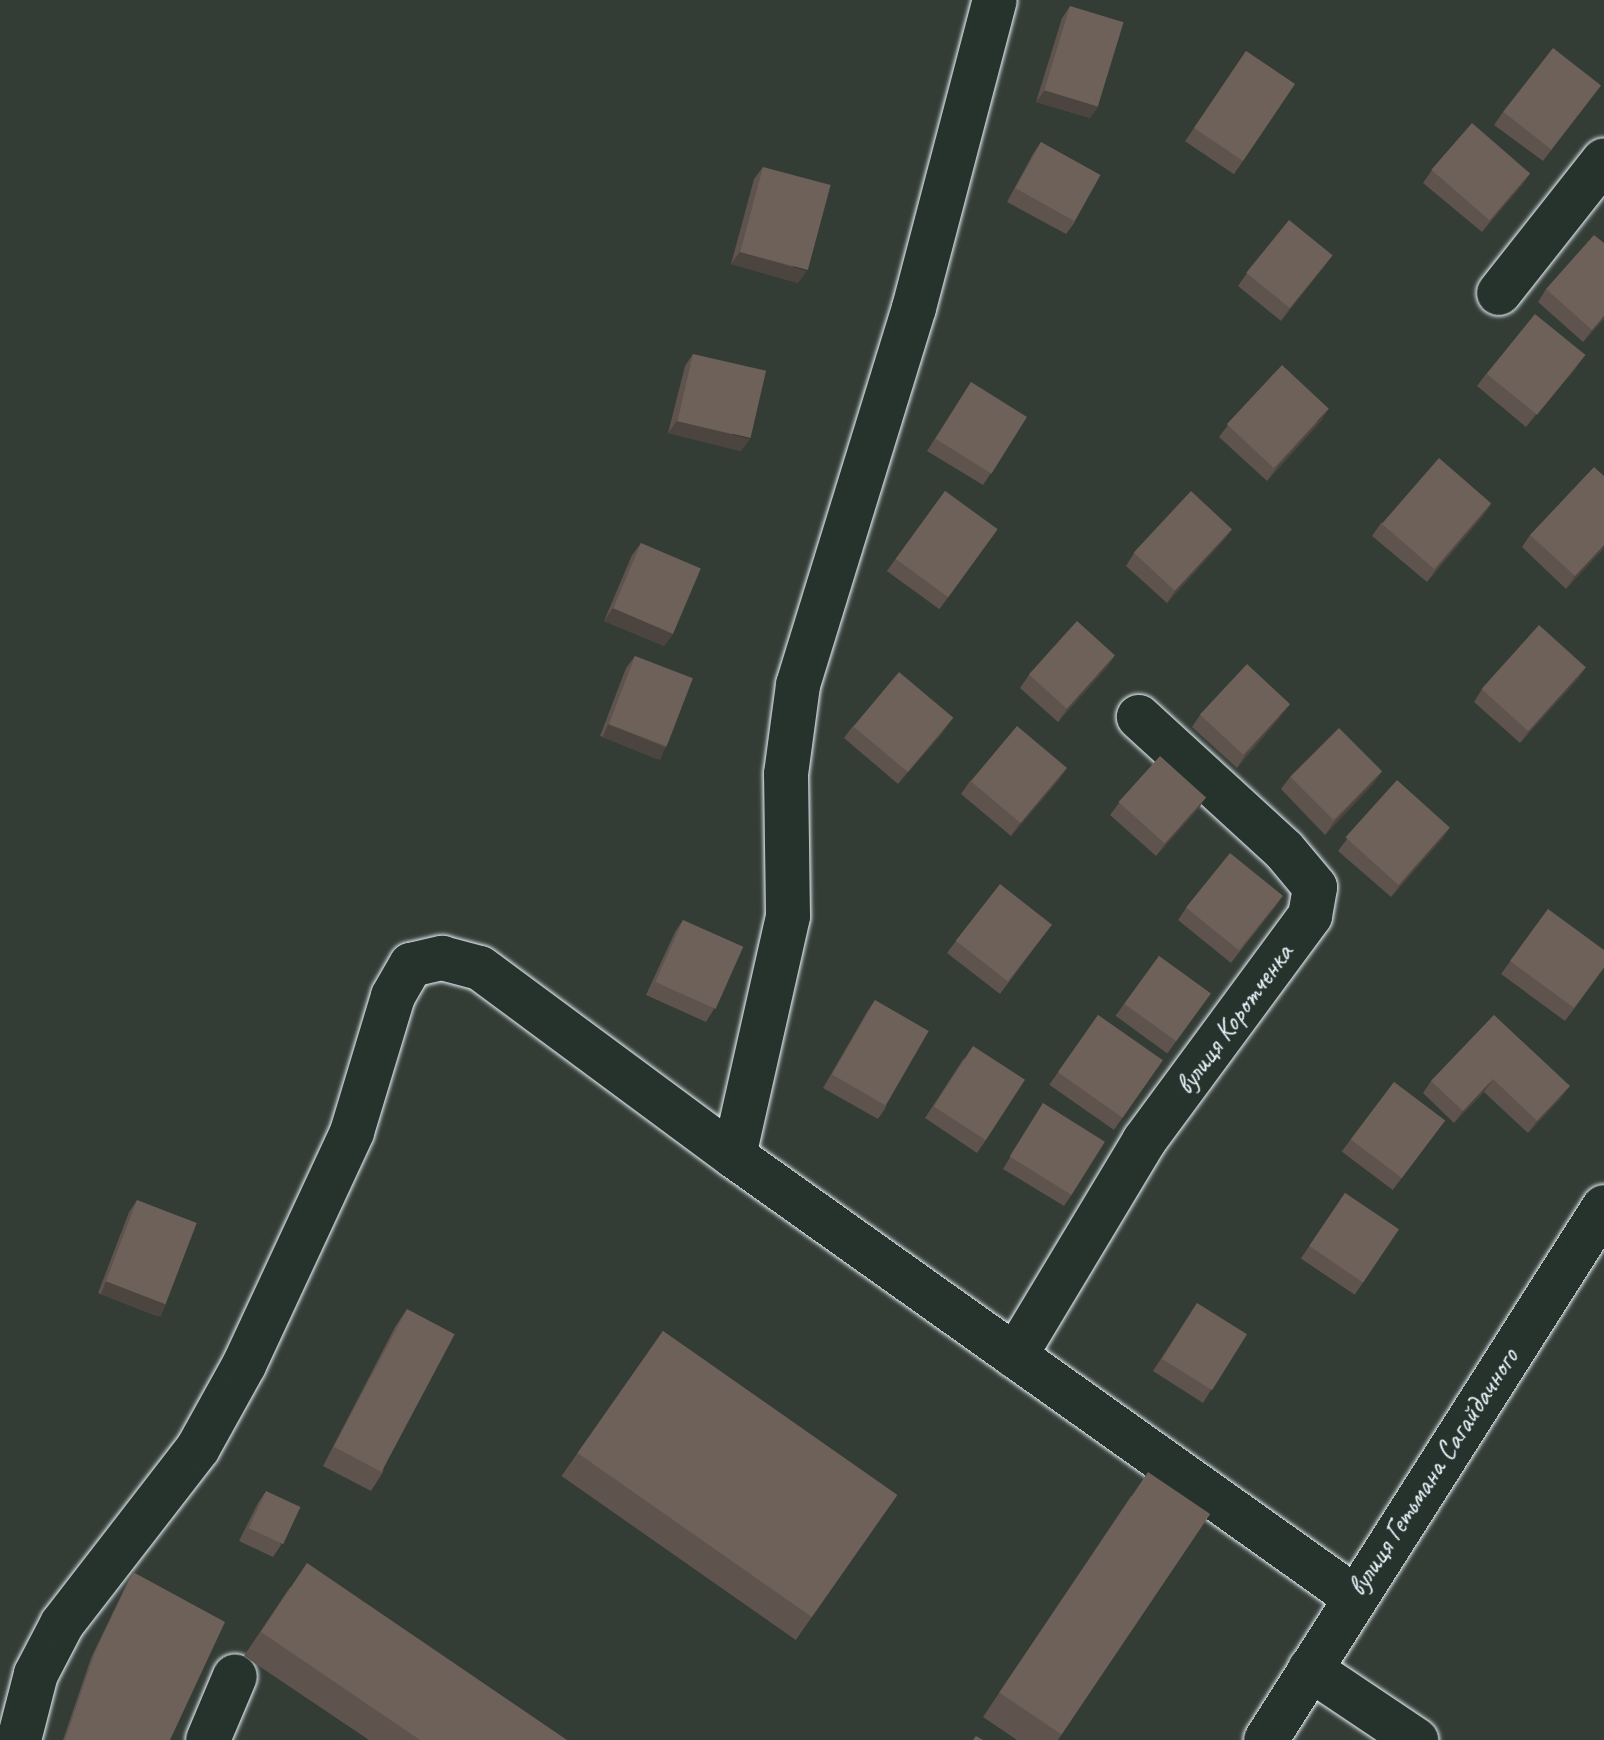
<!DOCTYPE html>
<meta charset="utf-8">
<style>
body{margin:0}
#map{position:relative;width:1604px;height:1740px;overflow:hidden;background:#343c36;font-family:Caveat,sans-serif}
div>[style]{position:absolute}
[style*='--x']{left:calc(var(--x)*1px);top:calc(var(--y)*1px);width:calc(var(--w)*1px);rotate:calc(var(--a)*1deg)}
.roads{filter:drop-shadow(0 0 2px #e8f1f8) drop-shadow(0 0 2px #e8f1f8)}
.minor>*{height:44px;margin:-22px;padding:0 22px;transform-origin:22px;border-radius:22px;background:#26332d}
.major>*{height:44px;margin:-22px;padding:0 22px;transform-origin:22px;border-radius:22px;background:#26332d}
.wall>*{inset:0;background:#5e534d;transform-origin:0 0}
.shaded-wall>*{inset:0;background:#4c443e;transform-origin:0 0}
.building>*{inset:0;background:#6d6159;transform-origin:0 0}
span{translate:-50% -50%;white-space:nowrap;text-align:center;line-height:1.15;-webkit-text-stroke:7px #26332d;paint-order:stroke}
.street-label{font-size:28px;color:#e8f1f8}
</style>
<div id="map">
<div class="roads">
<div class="minor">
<div style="--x:1499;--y:293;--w:169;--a:-51.7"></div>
<div style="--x:734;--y:1156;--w:246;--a:-77.3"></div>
<div style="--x:788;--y:916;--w:142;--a:-90.8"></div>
<div style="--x:786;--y:774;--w:90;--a:-82.3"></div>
<div style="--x:798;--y:685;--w:394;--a:-72.9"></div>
<div style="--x:914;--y:308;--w:318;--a:-75.3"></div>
<div style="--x:1015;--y:1356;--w:251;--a:-59"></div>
<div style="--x:1144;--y:1141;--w:280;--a:-53.6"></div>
<div style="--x:1310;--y:916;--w:29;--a:-80"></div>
<div style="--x:1315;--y:887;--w:48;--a:-130"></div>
<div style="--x:1284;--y:850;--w:197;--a:-137.5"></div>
<div style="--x:1310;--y:1669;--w:128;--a:33.8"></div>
<div style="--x:19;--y:1740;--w:68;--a:-75.6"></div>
<div style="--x:36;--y:1674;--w:56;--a:-62.5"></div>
<div style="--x:62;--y:1624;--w:222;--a:-52.3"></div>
<div style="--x:198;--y:1448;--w:95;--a:-61"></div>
<div style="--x:244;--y:1365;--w:257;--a:-65.1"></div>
<div style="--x:352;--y:1132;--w:142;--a:-73.2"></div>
<div style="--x:393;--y:996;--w:36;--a:-60"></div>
<div style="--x:411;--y:965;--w:32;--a:-13"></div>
<div style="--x:442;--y:958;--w:39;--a:15"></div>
<div style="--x:480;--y:968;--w:316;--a:36.5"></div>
<div style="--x:734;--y:1156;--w:759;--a:35.41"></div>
<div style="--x:208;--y:1740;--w:69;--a:-67.1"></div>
</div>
<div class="major">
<div style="--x:1266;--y:1740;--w:631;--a:-57.62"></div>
</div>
</div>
<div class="wall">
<div style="clip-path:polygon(1070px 6px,1090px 118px,1036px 102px,1062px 18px)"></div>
<div style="left:1246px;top:51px;width:59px;height:109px;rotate:34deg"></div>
<div style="clip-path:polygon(1592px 97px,1543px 161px,1494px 125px,1503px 112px)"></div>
<div style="clip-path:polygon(1041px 142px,1075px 222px,1066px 234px,1007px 202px,1033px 154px)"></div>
<div style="clip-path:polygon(763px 167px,798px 283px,731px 264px,754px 179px)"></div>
<div style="clip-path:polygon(1432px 170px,1530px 173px,1522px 185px,1482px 232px,1423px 183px)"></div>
<div style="clip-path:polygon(1333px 255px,1281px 321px,1238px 286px,1247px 273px)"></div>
<div style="clip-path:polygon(1546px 289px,1604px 319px,1583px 342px,1538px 302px)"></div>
<div style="clip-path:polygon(693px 354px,741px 451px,668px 433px,685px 366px)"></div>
<div style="clip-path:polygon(1576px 368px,1526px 427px,1477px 386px,1486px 374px)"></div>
<div style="clip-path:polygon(971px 382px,991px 473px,983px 485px,927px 451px)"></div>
<div style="clip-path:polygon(1321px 421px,1267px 481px,1219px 437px,1228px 425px)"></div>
<div style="left:945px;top:491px;width:65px;height:99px;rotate:36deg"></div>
<div style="clip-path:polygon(1491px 504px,1483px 516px,1427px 582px,1372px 536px,1381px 523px)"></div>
<div style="clip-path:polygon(1232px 529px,1223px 541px,1167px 603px,1126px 566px,1134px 553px)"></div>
<div style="clip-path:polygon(1530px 535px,1604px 548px,1566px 589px,1522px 547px)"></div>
<div style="clip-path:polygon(641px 543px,673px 634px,664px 646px,604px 621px,632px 555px)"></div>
<div style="clip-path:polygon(1115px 655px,1107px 667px,1058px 722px,1020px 688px,1029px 675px)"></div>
<div style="clip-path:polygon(635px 656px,666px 747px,657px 759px,600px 736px,626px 668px)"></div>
<div style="clip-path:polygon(1586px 667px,1577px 680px,1520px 743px,1474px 702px,1482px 689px)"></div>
<div style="clip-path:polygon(1200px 715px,1281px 716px,1237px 768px,1192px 727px)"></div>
<div style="clip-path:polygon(853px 726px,944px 731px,898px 784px,844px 738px)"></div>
<div style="clip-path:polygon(1067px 768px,1058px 781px,1011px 836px,961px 794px,970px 781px)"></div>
<div style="clip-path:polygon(1382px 771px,1373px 784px,1325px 835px,1281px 789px,1290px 777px)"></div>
<div style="clip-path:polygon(1206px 797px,1198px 809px,1156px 856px,1110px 815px,1119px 803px)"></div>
<div style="clip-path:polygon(1450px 827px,1442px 839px,1391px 897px,1338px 851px,1347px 839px)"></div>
<div style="clip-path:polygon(1283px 896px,1231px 963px,1178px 920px,1186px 908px)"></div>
<div style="clip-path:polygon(1548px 909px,1604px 968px,1565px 1021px,1501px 974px)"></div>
<div style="clip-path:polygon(683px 920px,714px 1009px,706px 1022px,646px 995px,675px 932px)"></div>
<div style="clip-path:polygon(1052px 924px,1000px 994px,947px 953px,956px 941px)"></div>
<div style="left:1159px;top:956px;width:64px;height:74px;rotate:36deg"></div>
<div style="clip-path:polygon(875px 1000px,886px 1107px,878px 1119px,823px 1088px,867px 1012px)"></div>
<div style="left:1098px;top:1015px;width:79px;height:85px;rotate:35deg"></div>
<div style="clip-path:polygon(1494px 1015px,1561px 1098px,1528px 1133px,1484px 1092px,1454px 1123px,1423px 1093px,1431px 1081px)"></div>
<div style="clip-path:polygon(964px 1058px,986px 1140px,977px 1153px,925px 1118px)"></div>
<div style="left:1394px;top:1082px;width:64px;height:87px;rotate:37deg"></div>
<div style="clip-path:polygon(1043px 1103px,1072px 1194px,1064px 1206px,1003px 1169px)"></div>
<div style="left:1345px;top:1193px;width:65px;height:79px;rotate:34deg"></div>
<div style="clip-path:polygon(137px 1200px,166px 1304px,157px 1316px,98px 1293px,129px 1212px)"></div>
<div style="clip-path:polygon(1197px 1303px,1211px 1390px,1203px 1403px,1153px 1371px)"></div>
<div style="clip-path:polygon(407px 1309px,383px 1472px,371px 1491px,323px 1466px,395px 1327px)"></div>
<div style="left:663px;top:1331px;width:286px;height:177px;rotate:35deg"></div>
<div style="clip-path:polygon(266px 1491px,281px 1545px,273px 1557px,239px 1541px,258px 1503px)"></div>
<div style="clip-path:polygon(1131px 1496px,1210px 1514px,1058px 1740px,1017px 1740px,983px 1717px)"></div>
<div style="clip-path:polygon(133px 1572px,170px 1740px,63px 1740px,91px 1658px,129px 1579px)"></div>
<div style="clip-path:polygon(290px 1587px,567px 1740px,369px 1740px,244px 1656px)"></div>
</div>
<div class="shaded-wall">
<div style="clip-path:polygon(1045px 90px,1099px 106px,1090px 118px,1036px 102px)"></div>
<div style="clip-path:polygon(1530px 173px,1522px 185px,1482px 232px,1491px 220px)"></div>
<div style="clip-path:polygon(740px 252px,807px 271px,798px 283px,731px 264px)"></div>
<div style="clip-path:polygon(1333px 255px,1324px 267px,1281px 321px,1290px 308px)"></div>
<div style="clip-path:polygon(1604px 316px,1604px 319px,1583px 342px,1592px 330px)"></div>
<div style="clip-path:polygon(1585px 355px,1576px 368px,1526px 427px,1535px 415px)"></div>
<div style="clip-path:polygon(1329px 409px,1321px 421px,1267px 481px,1276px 468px)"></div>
<div style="clip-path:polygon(677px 421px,750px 439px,741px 451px,668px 433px)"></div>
<div style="clip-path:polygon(1491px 504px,1483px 516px,1427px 582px,1436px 569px)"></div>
<div style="clip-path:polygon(1232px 529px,1223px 541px,1167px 603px,1175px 591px)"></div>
<div style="clip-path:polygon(1604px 545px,1604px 548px,1566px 589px,1575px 576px)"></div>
<div style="clip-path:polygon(613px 608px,673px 634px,664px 646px,604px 621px)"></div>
<div style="clip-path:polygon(1115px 655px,1107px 667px,1058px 722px,1067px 709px)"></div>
<div style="clip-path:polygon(1586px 667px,1577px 680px,1520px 743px,1529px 731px)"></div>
<div style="clip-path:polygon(1290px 704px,1281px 716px,1237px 768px,1245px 755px)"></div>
<div style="clip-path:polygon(953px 718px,944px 731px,898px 784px,907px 772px)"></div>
<div style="left:608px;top:724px;width:62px;height:14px;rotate:22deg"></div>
<div style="clip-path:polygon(1067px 768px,1058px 781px,1011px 836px,1020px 823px)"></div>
<div style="clip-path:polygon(1382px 771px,1373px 784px,1325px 835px,1334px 822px)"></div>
<div style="clip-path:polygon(1206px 797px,1198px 809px,1156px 856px,1165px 844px)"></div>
<div style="clip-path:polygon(1450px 827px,1442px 839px,1391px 897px,1400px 885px)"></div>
<div style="clip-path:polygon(1283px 896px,1275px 908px,1231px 963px,1240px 951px)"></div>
<div style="clip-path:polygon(1493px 1079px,1484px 1092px,1454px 1123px,1463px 1111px)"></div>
<div style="clip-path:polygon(1570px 1086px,1561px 1098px,1528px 1133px,1537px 1121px)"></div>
<div style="left:106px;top:1281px;width:64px;height:14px;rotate:21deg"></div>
</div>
<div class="building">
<div style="left:1070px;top:6px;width:56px;height:88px;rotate:17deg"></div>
<div style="left:1553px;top:48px;width:61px;height:81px;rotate:38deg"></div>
<div style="left:1246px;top:51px;width:59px;height:93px;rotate:34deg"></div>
<div style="left:1472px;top:123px;width:77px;height:62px;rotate:41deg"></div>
<div style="left:1041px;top:142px;width:68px;height:53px;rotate:29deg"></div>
<div style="left:763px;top:167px;width:70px;height:88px;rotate:15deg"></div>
<div style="left:1289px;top:220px;width:56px;height:68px;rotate:39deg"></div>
<div style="clip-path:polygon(1594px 235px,1604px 243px,1604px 316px,1592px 330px,1546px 289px)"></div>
<div style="left:1535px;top:314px;width:65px;height:77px;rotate:39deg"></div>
<div style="left:693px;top:354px;width:75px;height:69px;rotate:13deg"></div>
<div style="left:1282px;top:365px;width:64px;height:81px;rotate:43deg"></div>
<div style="left:971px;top:382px;width:66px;height:67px;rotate:32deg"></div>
<div style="left:1439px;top:458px;width:69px;height:87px;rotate:41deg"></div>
<div style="clip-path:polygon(1594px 467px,1604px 476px,1604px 545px,1575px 576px,1530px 535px)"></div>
<div style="left:945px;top:491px;width:65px;height:84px;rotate:36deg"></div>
<div style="left:1191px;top:491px;width:56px;height:84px;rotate:43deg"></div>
<div style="left:641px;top:543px;width:65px;height:71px;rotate:23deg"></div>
<div style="left:1077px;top:621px;width:51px;height:72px;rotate:42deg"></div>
<div style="left:1539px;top:625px;width:63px;height:86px;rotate:42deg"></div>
<div style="left:635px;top:656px;width:62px;height:73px;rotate:21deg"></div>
<div style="left:1247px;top:664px;width:59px;height:69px;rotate:43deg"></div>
<div style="left:899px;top:672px;width:71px;height:71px;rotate:40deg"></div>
<div style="left:1017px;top:726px;width:65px;height:72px;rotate:40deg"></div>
<div style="left:1339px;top:728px;width:61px;height:69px;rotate:45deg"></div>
<div style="left:1160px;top:756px;width:62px;height:62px;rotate:42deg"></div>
<div style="left:1397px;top:780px;width:71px;height:77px;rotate:42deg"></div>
<div style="left:1230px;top:853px;width:68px;height:70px;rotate:39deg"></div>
<div style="left:1000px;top:884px;width:66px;height:72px;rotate:38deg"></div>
<div style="clip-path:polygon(1548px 909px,1604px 950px,1604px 967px,1574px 1008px,1510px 961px)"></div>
<div style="left:683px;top:920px;width:66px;height:68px;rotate:24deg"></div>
<div style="left:1159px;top:956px;width:64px;height:59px;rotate:36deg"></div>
<div style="left:875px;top:1000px;width:62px;height:86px;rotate:30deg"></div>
<div style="left:1098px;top:1015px;width:79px;height:70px;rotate:35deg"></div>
<div style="clip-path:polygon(1494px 1015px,1570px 1086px,1537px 1121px,1493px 1079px,1463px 1111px,1431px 1081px)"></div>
<div style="left:973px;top:1046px;width:62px;height:72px;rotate:33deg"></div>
<div style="left:1394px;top:1082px;width:64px;height:72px;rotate:37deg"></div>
<div style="left:1043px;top:1103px;width:73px;height:63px;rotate:32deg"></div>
<div style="left:1345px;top:1193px;width:65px;height:64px;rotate:34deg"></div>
<div style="left:137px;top:1200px;width:64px;height:87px;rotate:21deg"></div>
<div style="left:1197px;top:1303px;width:59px;height:66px;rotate:32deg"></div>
<div style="left:407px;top:1309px;width:54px;height:156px;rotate:28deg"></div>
<div style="left:663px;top:1331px;width:286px;height:149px;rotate:35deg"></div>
<div style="left:1148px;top:1472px;width:75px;height:266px;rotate:34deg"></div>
<div style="left:266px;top:1491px;width:38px;height:41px;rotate:25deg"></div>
<div style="clip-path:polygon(307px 1563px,567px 1740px,420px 1740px,261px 1632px)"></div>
<div style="clip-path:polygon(133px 1572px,225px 1622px,170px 1740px,65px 1740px,95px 1652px)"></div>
<div style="clip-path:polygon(976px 1736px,983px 1740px,973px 1740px)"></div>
</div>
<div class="street-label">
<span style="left:1234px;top:1019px;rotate:-54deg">вулиця Коротченка</span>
<span style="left:1433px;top:1472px;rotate:-57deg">вулиця Гетьмана Сагайдачного</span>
</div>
</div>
